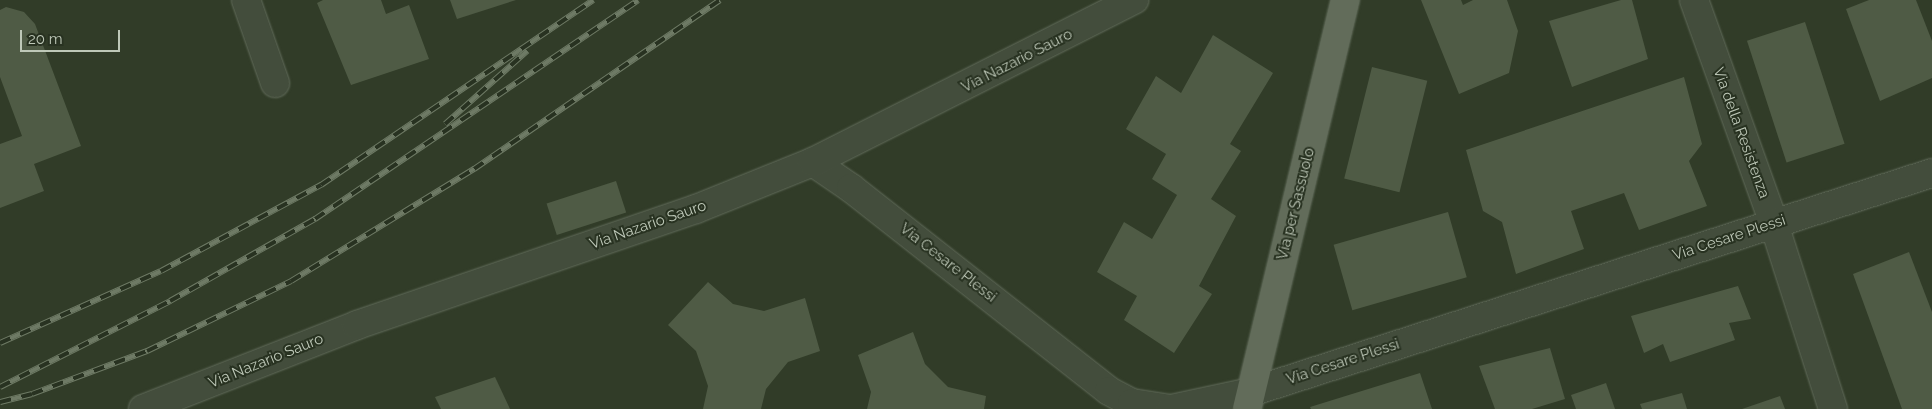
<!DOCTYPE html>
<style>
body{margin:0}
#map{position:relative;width:1932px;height:409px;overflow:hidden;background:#313c28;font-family:Raleway,sans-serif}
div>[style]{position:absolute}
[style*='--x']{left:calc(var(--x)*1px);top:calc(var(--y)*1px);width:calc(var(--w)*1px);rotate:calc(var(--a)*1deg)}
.building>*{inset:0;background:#4f5b45;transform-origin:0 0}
.roads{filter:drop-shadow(0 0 1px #616b5a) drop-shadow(0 0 1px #616b5a)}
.minor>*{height:28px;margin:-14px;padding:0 14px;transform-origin:14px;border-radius:14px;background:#434d3c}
.major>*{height:28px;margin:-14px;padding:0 14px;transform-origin:14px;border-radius:14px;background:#626c5a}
.rail>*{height:5.5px;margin-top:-2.75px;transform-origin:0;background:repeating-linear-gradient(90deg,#283221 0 11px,#6e7a65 0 22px);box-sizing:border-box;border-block:1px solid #6e7a65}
span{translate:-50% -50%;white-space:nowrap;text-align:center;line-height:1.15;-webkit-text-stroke:4px #283221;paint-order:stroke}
.street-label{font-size:15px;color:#bec8b8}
.scale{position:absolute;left:20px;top:30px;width:100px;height:22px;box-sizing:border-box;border:2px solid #bec8b8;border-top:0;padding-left:6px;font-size:15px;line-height:18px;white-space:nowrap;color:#bec8b8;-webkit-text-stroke:4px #283221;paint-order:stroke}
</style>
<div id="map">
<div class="building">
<div style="clip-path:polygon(323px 0,381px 0,386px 14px,409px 5px,429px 59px,351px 85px,317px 3px)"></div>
<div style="clip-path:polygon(450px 0,516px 0,457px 19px)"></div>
<div style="clip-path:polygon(1421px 0,1461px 0,1463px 5px,1473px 0,1507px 0,1518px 31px,1509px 73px,1459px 94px)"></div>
<div style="clip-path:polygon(1621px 0,1632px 0,1648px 59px,1572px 87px,1549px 21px)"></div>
<div style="clip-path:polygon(1869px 0,1916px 0,1932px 41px,1932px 78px,1880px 101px,1846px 9px)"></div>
<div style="clip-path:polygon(6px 7px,24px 12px,35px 24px,81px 146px,34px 164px,44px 191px,0 208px,0 144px,22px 136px,0 77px,0 10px)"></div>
<div style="left:1805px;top:22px;width:128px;height:61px;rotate:72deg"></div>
<div style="clip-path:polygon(1213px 35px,1273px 73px,1230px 144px,1241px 151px,1211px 199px,1236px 216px,1199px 286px,1212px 294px,1174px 353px,1124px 320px,1137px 296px,1097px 272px,1124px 222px,1152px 239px,1177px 195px,1152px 179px,1166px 154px,1126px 129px,1156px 76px,1181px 93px)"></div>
<div style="left:1372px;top:67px;width:57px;height:115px;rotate:14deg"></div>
<div style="clip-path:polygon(1684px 77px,1702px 144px,1689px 161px,1707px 206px,1639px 230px,1624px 193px,1571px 211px,1584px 249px,1516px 274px,1502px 222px,1483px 211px,1466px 150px)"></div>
<div style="left:616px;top:181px;width:33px;height:73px;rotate:72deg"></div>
<div style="left:1448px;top:212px;width:68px;height:119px;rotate:74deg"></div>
<div style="clip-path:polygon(1909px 252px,1932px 312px,1932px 409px,1902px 409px,1853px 274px)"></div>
<div style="clip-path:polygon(708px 282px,733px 304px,764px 311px,805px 298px,820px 351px,788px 362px,766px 389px,761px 409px,703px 409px,708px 386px,696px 351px,668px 325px)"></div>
<div style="clip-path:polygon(1738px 286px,1751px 319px,1729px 323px,1735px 340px,1670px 362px,1663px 344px,1644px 353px,1631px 316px)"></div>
<div style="clip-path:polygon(913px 332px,925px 364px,948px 387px,986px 396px,984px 409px,867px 409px,871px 392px,858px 355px)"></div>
<div style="clip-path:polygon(1550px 348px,1565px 399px,1532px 409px,1495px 409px,1479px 366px)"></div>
<div style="clip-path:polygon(1420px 373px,1432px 409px,1311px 409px,1310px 407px)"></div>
<div style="clip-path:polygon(495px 377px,510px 409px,441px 409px,435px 397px)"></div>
<div style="clip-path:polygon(1606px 383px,1615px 409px,1576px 409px,1571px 395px)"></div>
<div style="clip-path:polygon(1682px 393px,1687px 409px,1642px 409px,1640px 404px)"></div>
<div style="clip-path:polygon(1780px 396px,1785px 409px,1742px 409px)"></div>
</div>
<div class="roads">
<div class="minor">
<div style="--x:246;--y:0;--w:88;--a:70.7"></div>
<div style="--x:1694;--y:0;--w:238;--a:70.3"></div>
<div style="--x:1774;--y:224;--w:194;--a:72.3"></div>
<div style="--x:813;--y:162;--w:46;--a:34.4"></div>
<div style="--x:851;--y:188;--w:328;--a:38.2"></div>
<div style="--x:1109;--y:391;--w:26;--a:28"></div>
<div style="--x:1132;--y:403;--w:39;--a:9"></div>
<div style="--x:1171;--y:409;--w:82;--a:-12"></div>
<div style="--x:1251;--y:392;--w:715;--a:-17.83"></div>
<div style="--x:143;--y:409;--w:230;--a:-21.4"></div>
<div style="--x:357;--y:325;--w:358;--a:-18.9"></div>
<div style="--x:696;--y:209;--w:126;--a:-21.9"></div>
<div style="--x:813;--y:162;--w:360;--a:-26.8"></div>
</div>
<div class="major">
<div style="--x:1247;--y:409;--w:421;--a:-76.5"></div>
</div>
</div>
<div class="rail">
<div style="--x:445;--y:124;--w:110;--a:-41.7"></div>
<div style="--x:0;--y:343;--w:176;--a:-24.1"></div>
<div style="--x:161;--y:271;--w:182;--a:-28.3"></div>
<div style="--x:321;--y:185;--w:329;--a:-34.2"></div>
<div style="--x:0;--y:387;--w:191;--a:-26.8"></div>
<div style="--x:170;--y:301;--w:167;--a:-29.5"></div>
<div style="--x:315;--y:219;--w:390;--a:-34.1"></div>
<div style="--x:0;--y:402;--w:33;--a:-14"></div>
<div style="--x:32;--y:394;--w:123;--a:-20.5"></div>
<div style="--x:147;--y:351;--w:160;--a:-25.9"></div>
<div style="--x:291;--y:281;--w:215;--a:-31.5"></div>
<div style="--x:474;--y:169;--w:298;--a:-34.5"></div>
</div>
<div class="street-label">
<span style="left:1017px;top:61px;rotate:-27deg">Via Nazario Sauro</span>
<span style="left:1741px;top:133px;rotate:70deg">Via della Resistenza</span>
<span style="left:1296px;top:204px;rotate:-76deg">Via per Sassuolo</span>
<span style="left:648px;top:225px;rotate:-19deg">Via Nazario Sauro</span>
<span style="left:1729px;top:238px;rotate:-18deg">Via Cesare Plessi</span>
<span style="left:948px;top:263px;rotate:38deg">Via Cesare Plessi</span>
<span style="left:266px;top:361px;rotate:-22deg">Via Nazario Sauro</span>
<span style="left:1343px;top:362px;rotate:-18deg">Via Cesare Plessi</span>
</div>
<div class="scale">20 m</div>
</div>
